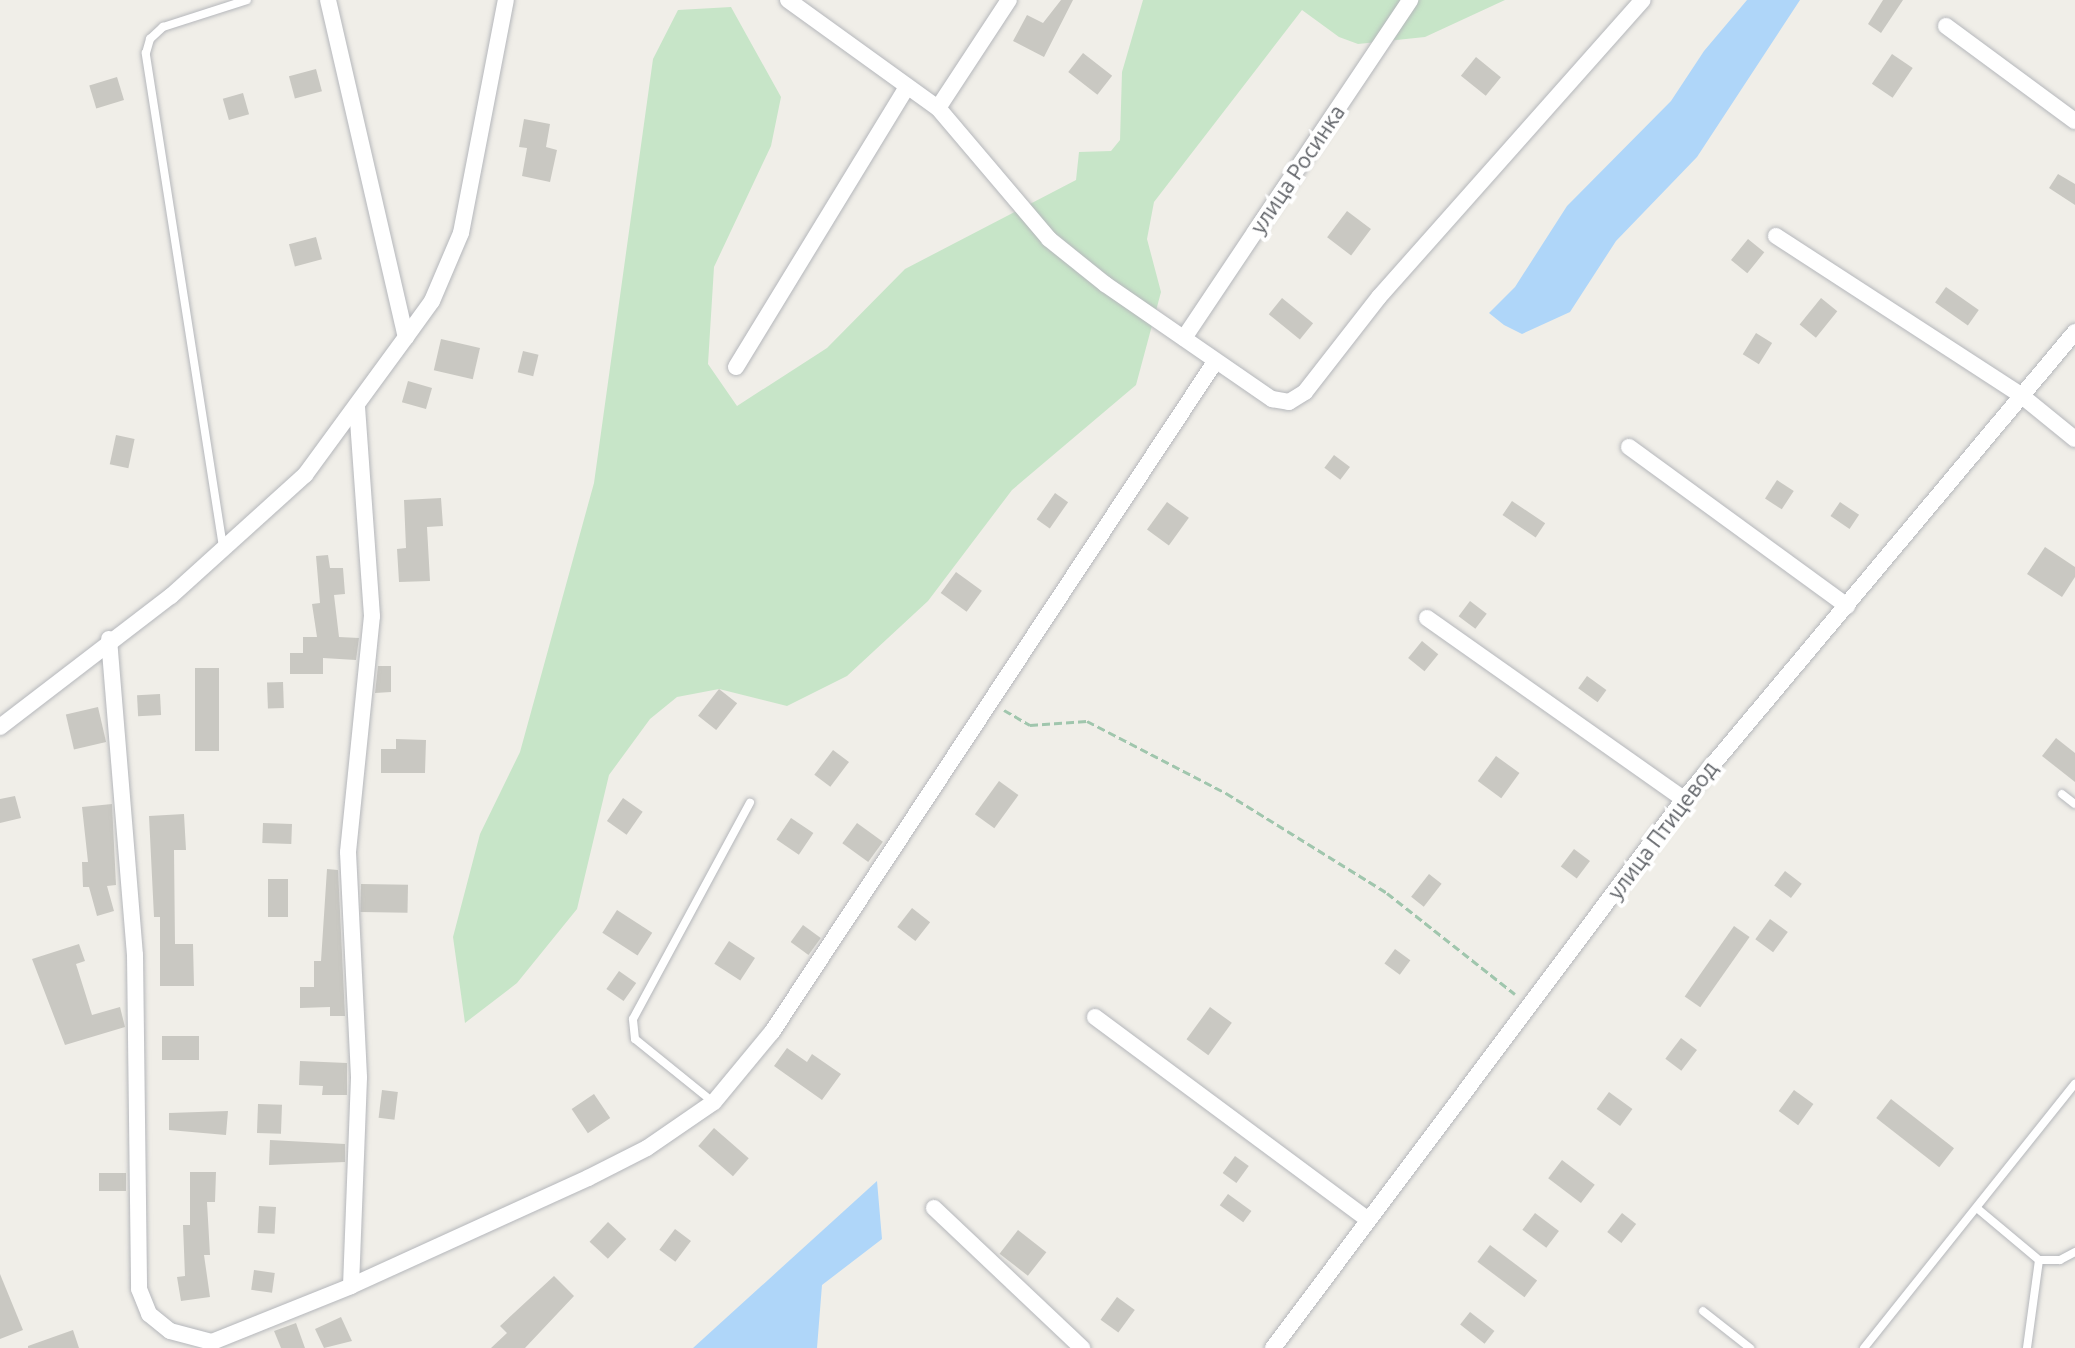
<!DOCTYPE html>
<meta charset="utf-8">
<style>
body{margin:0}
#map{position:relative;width:2075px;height:1348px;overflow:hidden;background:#f0eee8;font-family:Ubuntu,sans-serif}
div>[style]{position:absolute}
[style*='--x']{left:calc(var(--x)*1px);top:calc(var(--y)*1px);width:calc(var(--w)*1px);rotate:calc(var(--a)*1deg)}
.green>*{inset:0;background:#c7e5c8}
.water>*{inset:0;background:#afd6f9}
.building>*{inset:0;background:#c9c8c2;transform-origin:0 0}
.path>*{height:3px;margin-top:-1.5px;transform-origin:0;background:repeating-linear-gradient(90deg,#a0c6ad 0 8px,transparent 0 12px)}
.roads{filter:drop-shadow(0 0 2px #b5b7bb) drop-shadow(0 0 2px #b5b7bb)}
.lane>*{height:8px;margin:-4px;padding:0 4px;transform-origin:4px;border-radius:4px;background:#fff}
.street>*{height:16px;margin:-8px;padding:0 8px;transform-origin:8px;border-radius:8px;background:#fff}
span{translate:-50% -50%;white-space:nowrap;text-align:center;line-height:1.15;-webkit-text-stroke:8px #fff;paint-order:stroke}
.street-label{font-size:22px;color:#5f6267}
</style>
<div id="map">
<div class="green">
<div style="clip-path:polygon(1143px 0,1505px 0,1425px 37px,1358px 44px,1339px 37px,1302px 10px,1154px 202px,1147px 239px,1161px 292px,1136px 385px,1012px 490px,928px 601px,847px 676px,787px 706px,719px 689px,677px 697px,650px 719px,609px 775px,577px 909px,517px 983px,465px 1023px,453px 937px,480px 834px,520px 752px,594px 483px,653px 59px,678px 10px,731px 7px,781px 97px,771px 146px,714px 267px,708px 364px,737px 406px,827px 348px,905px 269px,1076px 180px,1079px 152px,1111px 151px,1120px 140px,1122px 72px)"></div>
</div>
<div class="water">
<div style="clip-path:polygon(1747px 0,1800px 0,1697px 157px,1616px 241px,1570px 312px,1522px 334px,1504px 325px,1489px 313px,1515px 287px,1567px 206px,1671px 101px,1704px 51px)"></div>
<div style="clip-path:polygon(877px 1181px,882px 1239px,822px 1285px,817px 1348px,693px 1348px)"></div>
</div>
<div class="building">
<div style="clip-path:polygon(1061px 0,1073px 0,1044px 57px,1013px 41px,1027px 15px,1043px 23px)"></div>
<div style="clip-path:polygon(1883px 0,1903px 0,1881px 33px,1868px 24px)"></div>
<div style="left:1083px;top:53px;width:37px;height:24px;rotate:38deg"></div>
<div style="left:1892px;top:54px;width:25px;height:36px;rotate:34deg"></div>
<div style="left:1476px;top:57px;width:32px;height:24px;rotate:39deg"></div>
<div style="left:316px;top:69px;width:23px;height:28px;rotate:75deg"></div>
<div style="left:117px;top:77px;width:24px;height:29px;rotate:73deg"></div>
<div style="left:243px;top:93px;width:22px;height:21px;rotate:74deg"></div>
<div style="clip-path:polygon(524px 119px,550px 124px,546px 147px,557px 150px,550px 182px,522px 176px,527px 148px,519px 147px)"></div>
<div style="clip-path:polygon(2058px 174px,2075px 184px,2075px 205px,2049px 188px)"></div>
<div style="left:1347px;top:211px;width:30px;height:33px;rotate:37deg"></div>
<div style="left:316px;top:237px;width:23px;height:28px;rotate:75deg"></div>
<div style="left:1748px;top:239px;width:21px;height:27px;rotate:39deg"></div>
<div style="left:1946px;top:287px;width:40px;height:19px;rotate:35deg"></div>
<div style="left:1282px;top:298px;width:40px;height:21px;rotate:39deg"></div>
<div style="left:1821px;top:298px;width:21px;height:34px;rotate:39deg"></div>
<div style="left:1756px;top:333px;width:19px;height:25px;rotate:32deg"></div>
<div style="left:441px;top:339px;width:40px;height:32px;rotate:13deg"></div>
<div style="left:523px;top:351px;width:16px;height:22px;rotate:14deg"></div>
<div style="left:408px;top:381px;width:25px;height:22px;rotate:16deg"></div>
<div style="left:116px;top:435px;width:19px;height:30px;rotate:12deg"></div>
<div style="left:1334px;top:455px;width:20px;height:16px;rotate:37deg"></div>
<div style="left:1777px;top:480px;width:20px;height:22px;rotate:33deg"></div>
<div style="left:1055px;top:493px;width:16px;height:32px;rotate:35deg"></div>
<div style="clip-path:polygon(441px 498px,443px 526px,427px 527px,430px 581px,399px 582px,397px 549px,406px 548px,404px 500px)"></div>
<div style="left:1512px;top:501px;width:40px;height:17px;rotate:34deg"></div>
<div style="left:1167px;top:502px;width:27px;height:34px;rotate:36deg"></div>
<div style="left:1840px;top:502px;width:23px;height:17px;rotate:34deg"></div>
<div style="clip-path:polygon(2045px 547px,2075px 567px,2075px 577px,2062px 597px,2027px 574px)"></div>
<div style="clip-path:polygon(328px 555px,330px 568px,343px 568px,345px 594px,334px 595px,339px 637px,359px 638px,356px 660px,323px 658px,323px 674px,290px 674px,290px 653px,303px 653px,303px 637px,317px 637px,312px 604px,320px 603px,316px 556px)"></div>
<div style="left:956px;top:572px;width:32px;height:26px;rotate:36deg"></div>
<div style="left:1470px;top:601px;width:21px;height:19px;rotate:37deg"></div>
<div style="left:1422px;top:641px;width:21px;height:22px;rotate:39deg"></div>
<div style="clip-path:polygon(378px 666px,391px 666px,391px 692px,375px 693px)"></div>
<div style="left:195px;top:668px;width:24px;height:83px"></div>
<div style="left:1587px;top:676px;width:24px;height:15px;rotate:36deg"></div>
<div style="left:283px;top:682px;width:26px;height:16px;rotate:88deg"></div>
<div style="left:719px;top:689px;width:23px;height:34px;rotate:38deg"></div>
<div style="left:160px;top:694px;width:21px;height:23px;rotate:87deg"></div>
<div style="left:98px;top:707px;width:36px;height:33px;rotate:77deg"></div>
<div style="clip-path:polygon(2056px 738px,2075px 753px,2075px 782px,2042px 756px)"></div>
<div style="clip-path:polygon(396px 739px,426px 740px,425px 773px,381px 773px,381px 749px,396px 749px)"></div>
<div style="left:833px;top:750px;width:20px;height:31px;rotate:37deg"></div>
<div style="left:1496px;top:756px;width:29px;height:31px;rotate:36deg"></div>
<div style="left:999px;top:781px;width:24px;height:41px;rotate:36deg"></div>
<div style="clip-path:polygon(15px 796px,21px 818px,0 823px,0 799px)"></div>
<div style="left:623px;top:798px;width:24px;height:28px;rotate:35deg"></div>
<div style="clip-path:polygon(112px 804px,116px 885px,107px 886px,114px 911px,97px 916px,89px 887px,83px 887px,82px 862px,88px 862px,82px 807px)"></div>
<div style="clip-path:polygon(184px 814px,186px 850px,174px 850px,175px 944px,193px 944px,194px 986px,160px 986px,160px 917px,154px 917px,149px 816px)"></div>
<div style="left:791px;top:818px;width:27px;height:26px;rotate:34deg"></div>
<div style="left:263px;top:823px;width:29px;height:20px;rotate:2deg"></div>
<div style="left:857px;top:823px;width:32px;height:25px;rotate:36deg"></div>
<div style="left:1574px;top:849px;width:20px;height:22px;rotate:37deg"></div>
<div style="clip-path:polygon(327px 869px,338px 870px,345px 1016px,330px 1016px,330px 1007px,300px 1008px,300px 987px,314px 987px,314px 961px,321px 961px)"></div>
<div style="left:1785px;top:871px;width:21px;height:18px;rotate:37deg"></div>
<div style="left:1429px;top:874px;width:16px;height:29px;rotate:38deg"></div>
<div style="left:268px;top:879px;width:20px;height:38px"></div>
<div style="left:361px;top:884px;width:47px;height:28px;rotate:1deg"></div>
<div style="left:912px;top:908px;width:23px;height:24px;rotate:38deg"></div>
<div style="left:617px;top:910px;width:42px;height:27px;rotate:33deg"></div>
<div style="left:1770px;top:919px;width:22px;height:25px;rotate:36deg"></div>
<div style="left:803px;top:925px;width:22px;height:21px;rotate:36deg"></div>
<div style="left:1734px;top:926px;width:19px;height:86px;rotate:35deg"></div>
<div style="left:729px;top:941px;width:31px;height:27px;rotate:33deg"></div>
<div style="clip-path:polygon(79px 944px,85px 961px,76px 964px,92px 1015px,120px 1007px,125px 1027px,65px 1045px,32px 959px)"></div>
<div style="left:1395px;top:949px;width:19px;height:18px;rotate:36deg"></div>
<div style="left:619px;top:971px;width:21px;height:22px;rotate:35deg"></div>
<div style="left:1210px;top:1007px;width:27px;height:40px;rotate:36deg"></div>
<div style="left:199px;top:1036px;width:24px;height:37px;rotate:90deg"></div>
<div style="left:1681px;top:1038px;width:20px;height:26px;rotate:37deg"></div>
<div style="clip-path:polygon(787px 1048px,807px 1062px,812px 1054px,841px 1074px,822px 1100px,774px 1066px)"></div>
<div style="clip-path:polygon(300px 1061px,347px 1063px,347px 1095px,322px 1095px,323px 1086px,299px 1085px)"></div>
<div style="left:382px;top:1090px;width:16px;height:28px;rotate:7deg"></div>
<div style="left:1794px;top:1090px;width:24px;height:26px;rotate:36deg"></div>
<div style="left:1609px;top:1092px;width:29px;height:21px;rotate:36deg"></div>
<div style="left:594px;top:1094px;width:29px;height:27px;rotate:56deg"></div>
<div style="left:1891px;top:1099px;width:80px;height:24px;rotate:38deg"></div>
<div style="left:258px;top:1104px;width:24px;height:29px;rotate:2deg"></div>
<div style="clip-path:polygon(228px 1111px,226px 1135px,169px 1130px,169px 1113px)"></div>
<div style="left:714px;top:1128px;width:46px;height:24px;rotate:41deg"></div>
<div style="clip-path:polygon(270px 1140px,345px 1144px,345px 1162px,269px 1165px)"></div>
<div style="left:1235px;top:1156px;width:17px;height:21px;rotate:36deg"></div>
<div style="left:1562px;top:1160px;width:41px;height:23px;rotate:37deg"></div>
<div style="clip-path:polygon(190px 1172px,216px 1172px,215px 1202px,207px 1202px,210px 1255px,204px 1255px,210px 1297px,181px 1301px,177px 1277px,185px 1276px,183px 1225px,190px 1225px)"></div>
<div style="left:99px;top:1173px;width:27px;height:18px"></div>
<div style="left:1228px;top:1194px;width:29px;height:14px;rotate:36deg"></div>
<div style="left:259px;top:1206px;width:17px;height:27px;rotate:3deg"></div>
<div style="left:1535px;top:1213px;width:30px;height:21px;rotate:37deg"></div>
<div style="left:1622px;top:1213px;width:18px;height:24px;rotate:38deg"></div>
<div style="left:608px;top:1222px;width:25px;height:27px;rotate:43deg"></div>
<div style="left:675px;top:1229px;width:20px;height:26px;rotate:37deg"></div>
<div style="left:1018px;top:1230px;width:36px;height:30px;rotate:38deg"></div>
<div style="left:1490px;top:1245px;width:59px;height:21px;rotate:37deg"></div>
<div style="left:254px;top:1270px;width:21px;height:20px;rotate:8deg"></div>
<div style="clip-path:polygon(0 1274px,23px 1330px,0 1339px)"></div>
<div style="clip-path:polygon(554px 1276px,574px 1296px,525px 1348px,491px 1348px,507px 1333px,500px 1326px)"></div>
<div style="left:1117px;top:1297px;width:22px;height:28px;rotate:36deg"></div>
<div style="left:1470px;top:1312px;width:31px;height:16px;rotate:38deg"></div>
<div style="clip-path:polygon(341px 1317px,352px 1341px,324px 1348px,315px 1329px)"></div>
<div style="clip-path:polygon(296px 1323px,305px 1348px,281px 1348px,274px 1331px)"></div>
<div style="clip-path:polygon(73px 1330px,79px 1348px,28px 1348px,28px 1346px)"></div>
</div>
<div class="path">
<div style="--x:1004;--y:710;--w:30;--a:30"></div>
<div style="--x:1030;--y:725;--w:57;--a:-4"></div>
<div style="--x:1087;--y:721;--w:157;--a:27.4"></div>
<div style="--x:1226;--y:793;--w:190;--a:31.8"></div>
<div style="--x:1387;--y:893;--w:163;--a:38.3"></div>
</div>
<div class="roads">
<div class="lane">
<div style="--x:223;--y:547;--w:500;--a:-98.9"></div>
<div style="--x:146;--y:53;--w:15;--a:-74"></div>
<div style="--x:150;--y:39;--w:18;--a:-43"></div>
<div style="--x:163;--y:27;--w:88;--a:-17.8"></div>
<div style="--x:2062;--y:794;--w:16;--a:38"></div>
<div style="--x:713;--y:1102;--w:100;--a:-141.1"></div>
<div style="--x:635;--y:1039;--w:20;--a:-96"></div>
<div style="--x:633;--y:1019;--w:246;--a:-61.6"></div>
<div style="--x:1978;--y:1209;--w:80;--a:39.9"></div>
<div style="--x:2039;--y:1260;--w:89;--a:97.8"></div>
<div style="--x:2039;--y:1260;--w:21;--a:0"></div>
<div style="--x:2060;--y:1260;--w:17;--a:-28"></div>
<div style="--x:1703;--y:1311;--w:60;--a:38.2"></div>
<div style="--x:1864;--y:1348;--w:338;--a:-51.4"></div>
</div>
<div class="street">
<div style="--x:328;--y:0;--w:346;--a:77"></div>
<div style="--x:788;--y:0;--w:185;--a:35.8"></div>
<div style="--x:938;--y:108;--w:172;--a:49.7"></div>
<div style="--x:1049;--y:239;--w:72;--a:38.8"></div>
<div style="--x:1105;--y:284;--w:203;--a:34.6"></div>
<div style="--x:1272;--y:399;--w:17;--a:10"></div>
<div style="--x:1289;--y:402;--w:19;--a:-32"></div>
<div style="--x:1305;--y:392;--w:120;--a:-52.1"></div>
<div style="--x:1379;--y:297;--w:397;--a:-48.4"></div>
<div style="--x:1946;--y:26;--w:160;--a:36.4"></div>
<div style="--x:938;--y:108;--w:129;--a:-56.7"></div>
<div style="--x:1776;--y:236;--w:293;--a:33"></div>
<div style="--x:2022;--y:396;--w:68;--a:39.1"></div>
<div style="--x:1184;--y:338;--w:407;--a:-56.2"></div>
<div style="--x:736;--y:367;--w:327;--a:-58.6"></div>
<div style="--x:1629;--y:447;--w:270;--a:36.1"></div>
<div style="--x:1427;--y:618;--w:314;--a:35.2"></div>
<div style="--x:109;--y:639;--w:317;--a:85.3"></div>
<div style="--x:135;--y:955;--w:334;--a:89.3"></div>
<div style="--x:139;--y:1289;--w:27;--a:68"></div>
<div style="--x:149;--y:1314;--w:27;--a:39"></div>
<div style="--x:170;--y:1331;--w:43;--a:14.7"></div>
<div style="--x:212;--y:1342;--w:150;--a:-21.9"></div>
<div style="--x:351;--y:1286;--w:260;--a:-24.5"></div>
<div style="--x:588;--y:1178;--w:66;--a:-27"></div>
<div style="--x:647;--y:1148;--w:81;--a:-34.5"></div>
<div style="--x:714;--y:1102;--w:91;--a:-50.4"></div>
<div style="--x:772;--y:1032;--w:803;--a:-56.53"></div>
<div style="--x:0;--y:727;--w:215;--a:-37.5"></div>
<div style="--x:171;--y:596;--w:181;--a:-42.1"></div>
<div style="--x:305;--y:475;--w:171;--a:-53.8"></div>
<div style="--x:406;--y:337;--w:44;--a:-54.2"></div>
<div style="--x:432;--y:301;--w:74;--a:-66.9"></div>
<div style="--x:461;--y:233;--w:237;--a:-79.1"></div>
<div style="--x:1095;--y:1017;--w:339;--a:36.6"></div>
<div style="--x:934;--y:1208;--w:204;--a:43.4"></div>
<div style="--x:351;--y:1286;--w:209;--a:-87.8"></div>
<div style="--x:359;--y:1077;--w:225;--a:-92.8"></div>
<div style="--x:348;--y:852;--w:237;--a:-84.2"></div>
<div style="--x:372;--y:616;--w:210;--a:-94.1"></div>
<div style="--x:1273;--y:1348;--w:686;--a:-53.18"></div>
<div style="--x:1684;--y:799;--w:609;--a:-50.06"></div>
</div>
</div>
<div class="street-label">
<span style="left:1297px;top:169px;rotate:-56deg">улица Росинка</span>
<span style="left:1662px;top:830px;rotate:-53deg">улица Птицевод</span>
</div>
</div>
